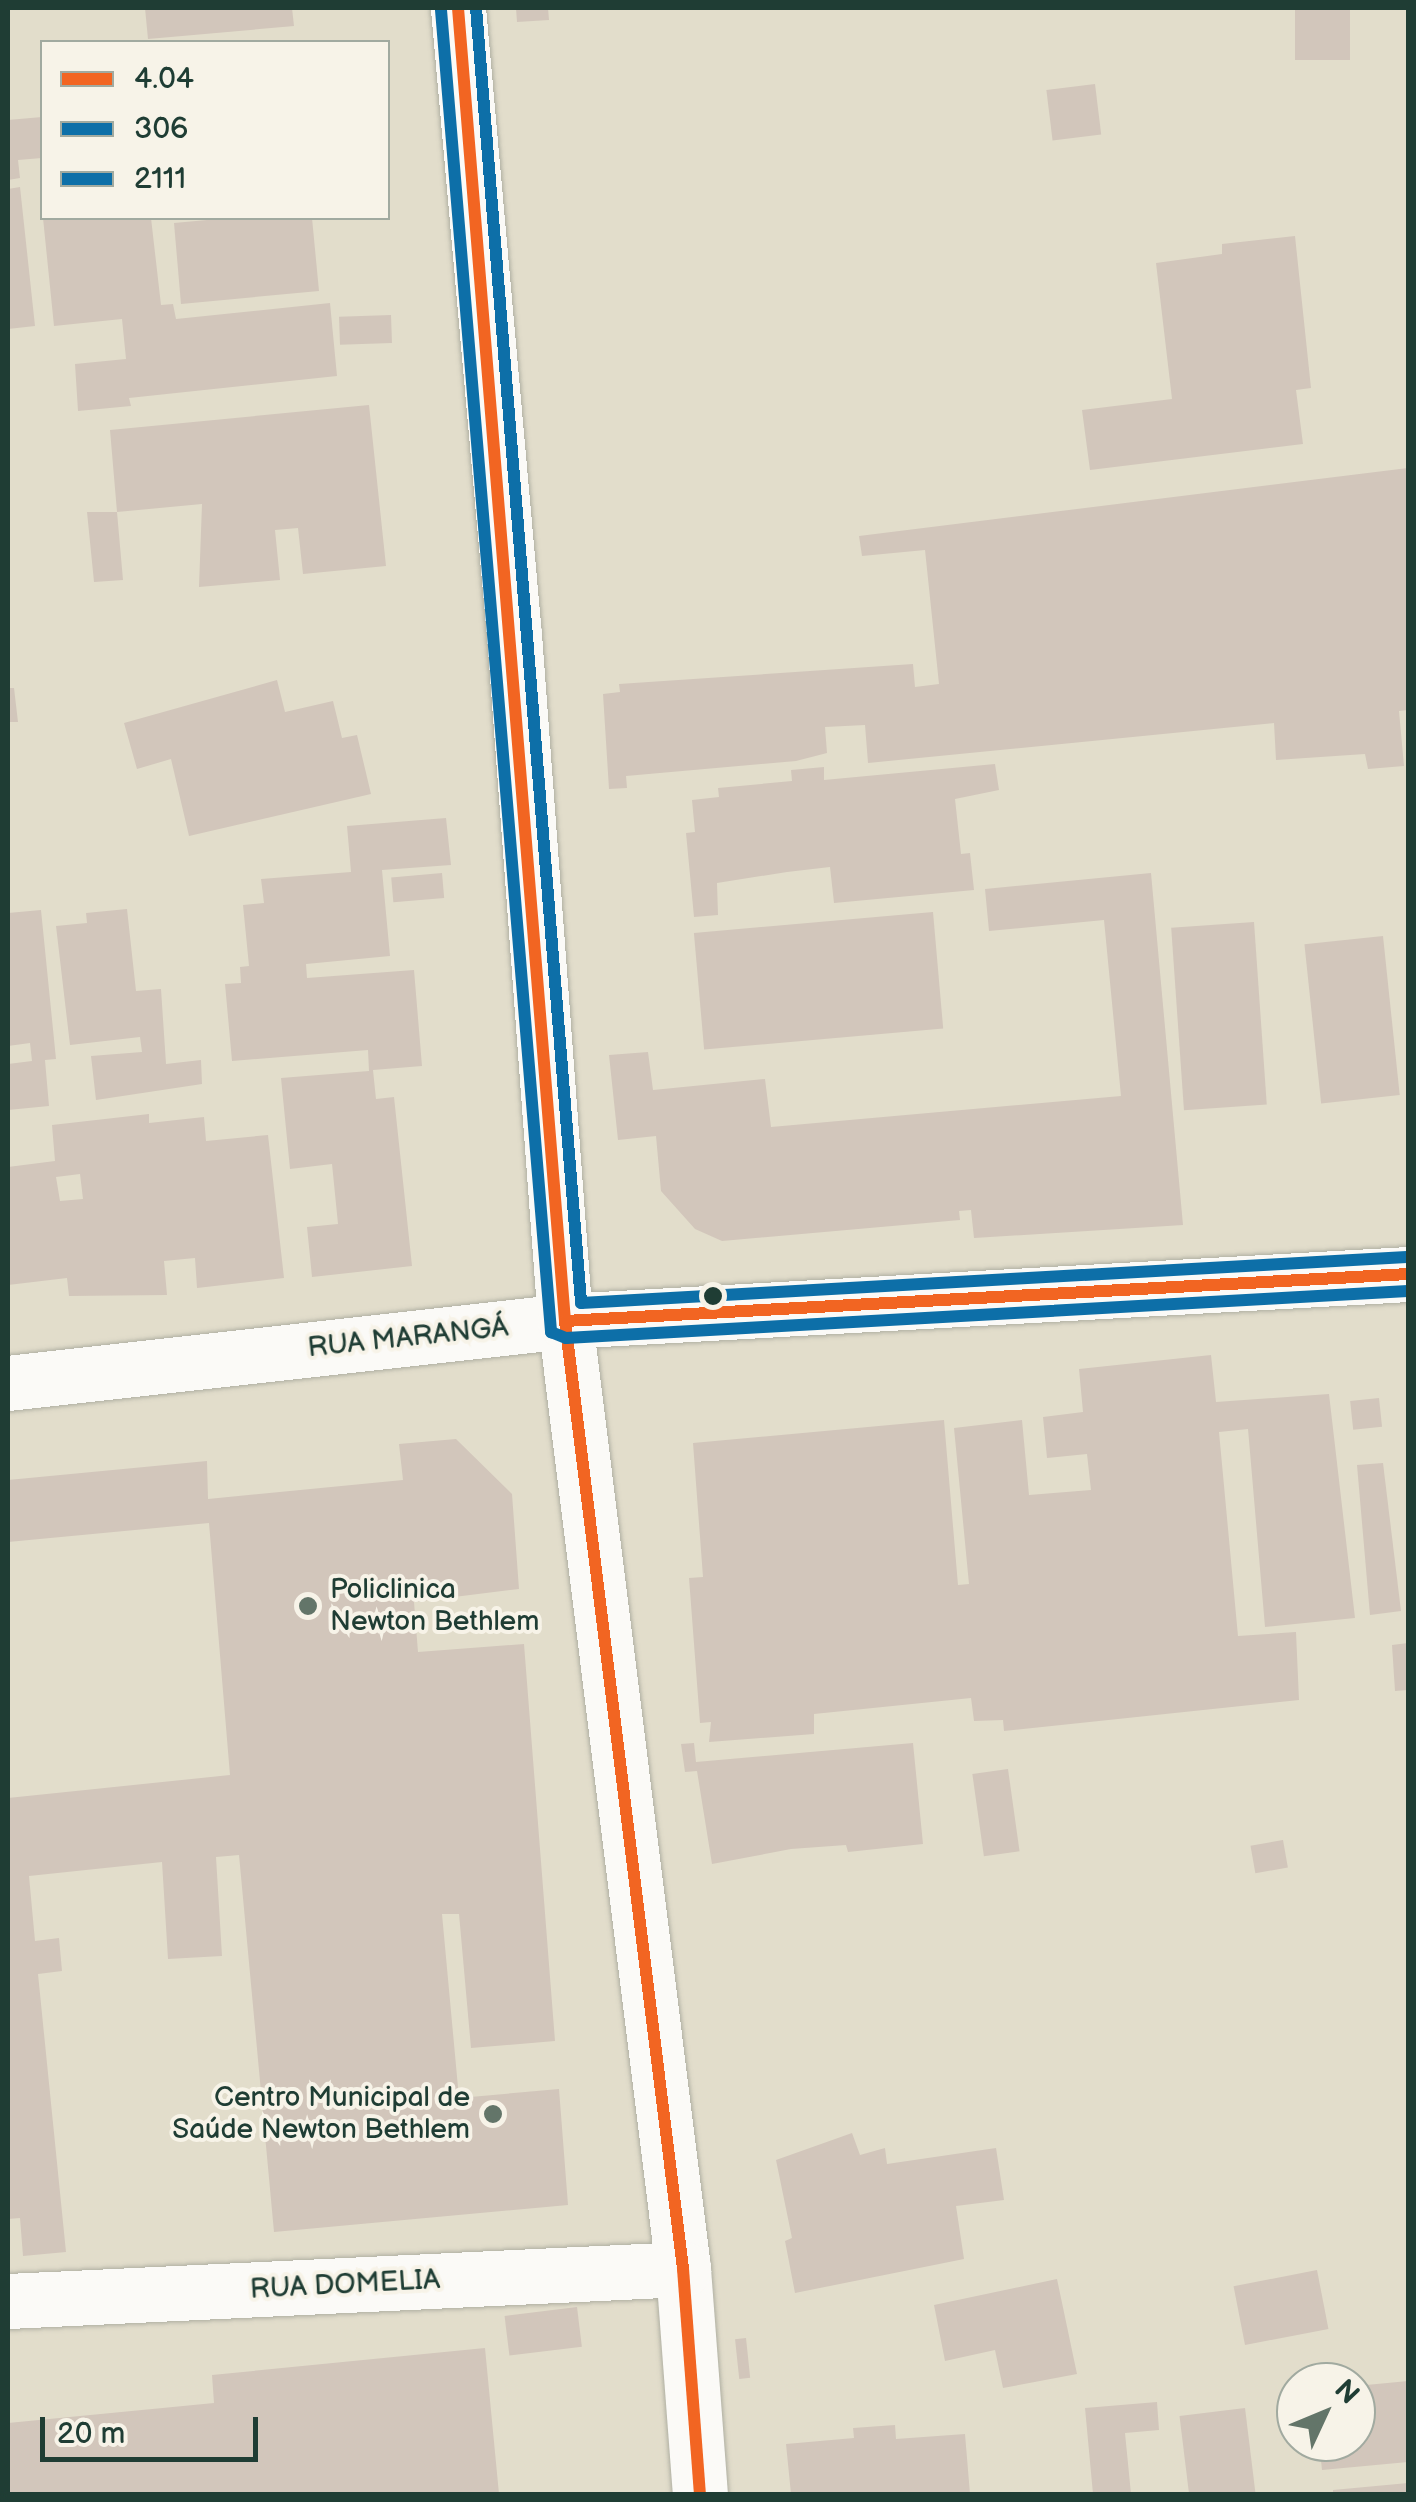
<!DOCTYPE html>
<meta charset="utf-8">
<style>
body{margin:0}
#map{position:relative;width:1416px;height:2502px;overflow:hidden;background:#e2ddcb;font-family:"Balsamiq Sans",sans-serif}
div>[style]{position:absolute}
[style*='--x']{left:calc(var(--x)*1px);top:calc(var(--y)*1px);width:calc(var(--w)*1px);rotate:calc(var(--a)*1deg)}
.building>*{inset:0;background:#d2c6bb;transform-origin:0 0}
.roads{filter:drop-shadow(0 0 2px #afafa2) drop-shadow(0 0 2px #afafa2)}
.minor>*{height:55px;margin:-27.5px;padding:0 27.5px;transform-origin:27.5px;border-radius:27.5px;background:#fbfaf7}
.tertiary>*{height:55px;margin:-27.5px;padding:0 27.5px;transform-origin:27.5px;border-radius:27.5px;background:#fbfaf7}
.bus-1>*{height:12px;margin:-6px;padding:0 6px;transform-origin:6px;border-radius:6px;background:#f26522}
.bus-2>*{height:12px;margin:-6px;padding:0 6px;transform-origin:6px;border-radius:6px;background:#0d6fa8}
.bus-3>*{height:12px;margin:-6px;padding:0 6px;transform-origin:6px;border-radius:6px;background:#0d6fa8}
.dots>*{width:28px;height:28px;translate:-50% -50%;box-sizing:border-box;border:5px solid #f7f3e8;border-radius:50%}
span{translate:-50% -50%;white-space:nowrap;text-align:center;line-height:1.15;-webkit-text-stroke:8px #f7f3e8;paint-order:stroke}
.street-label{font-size:28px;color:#1f3d34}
.poi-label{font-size:28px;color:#1f3d34}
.left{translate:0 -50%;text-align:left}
.right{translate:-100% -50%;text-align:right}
.frame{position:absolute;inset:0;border:10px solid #1f3d34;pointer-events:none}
.legend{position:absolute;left:40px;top:40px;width:350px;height:180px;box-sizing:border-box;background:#f7f3e8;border:2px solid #a1aaa0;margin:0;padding:12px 18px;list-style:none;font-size:30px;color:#1f3d34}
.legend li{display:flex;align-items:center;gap:20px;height:50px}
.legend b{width:50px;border:2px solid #a1aaa0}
.north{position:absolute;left:1276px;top:2362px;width:100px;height:100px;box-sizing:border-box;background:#f7f3e8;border:2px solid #a1aaa0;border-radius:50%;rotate:46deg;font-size:28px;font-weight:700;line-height:40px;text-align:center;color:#1f3d34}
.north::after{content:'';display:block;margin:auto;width:35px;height:45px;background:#637569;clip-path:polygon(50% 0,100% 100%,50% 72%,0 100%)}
.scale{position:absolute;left:40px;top:2417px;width:218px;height:45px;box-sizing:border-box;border:5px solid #1f3d34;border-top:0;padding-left:12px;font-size:30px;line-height:35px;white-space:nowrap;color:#1f3d34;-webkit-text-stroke:8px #f7f3e8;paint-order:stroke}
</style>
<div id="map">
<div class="building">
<div style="clip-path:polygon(145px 8px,292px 8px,294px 26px,148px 39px)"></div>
<div style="clip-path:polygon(516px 8px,548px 8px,549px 20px,517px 22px)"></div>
<div style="left:1295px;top:8px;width:55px;height:52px"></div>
<div style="left:1095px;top:84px;width:51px;height:49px;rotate:83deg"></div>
<div style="clip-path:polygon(42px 117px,42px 158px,18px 160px,20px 178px,8px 180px,8px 120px)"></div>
<div style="clip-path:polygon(20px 187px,35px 326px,8px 329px,8px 189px)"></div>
<div style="clip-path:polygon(43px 218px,151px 218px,161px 305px,173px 304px,176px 319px,330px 303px,337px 376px,129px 398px,131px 406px,78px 411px,75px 364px,126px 359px,122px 319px,54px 326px)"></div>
<div style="clip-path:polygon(229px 218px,312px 218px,319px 291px,181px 304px,174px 223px)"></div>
<div style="clip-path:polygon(1295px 236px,1311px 388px,1296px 390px,1303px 444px,1090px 470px,1082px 410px,1172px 399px,1156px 263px,1222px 254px,1222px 244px)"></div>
<div style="left:391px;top:315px;width:28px;height:52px;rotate:88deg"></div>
<div style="clip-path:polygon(369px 405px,386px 566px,303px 574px,298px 528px,275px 530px,280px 580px,199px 587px,202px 504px,117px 512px,123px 580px,94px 582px,87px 512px,117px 512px,110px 430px)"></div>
<div style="clip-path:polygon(1408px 468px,1408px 710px,1399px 711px,1404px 766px,1368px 769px,1365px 754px,1276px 760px,1274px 723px,868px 763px,865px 725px,825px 727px,827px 753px,796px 761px,626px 776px,627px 788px,609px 789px,603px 694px,620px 692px,619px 684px,913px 664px,915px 687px,939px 684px,925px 550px,862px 556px,859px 536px)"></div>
<div style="clip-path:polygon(277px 680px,285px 712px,333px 701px,342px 738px,357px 735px,371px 794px,189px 836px,171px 759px,137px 769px,124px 723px)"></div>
<div style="clip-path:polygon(8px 688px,14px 688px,18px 722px,8px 722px)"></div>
<div style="clip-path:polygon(995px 764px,999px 790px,955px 799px,961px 854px,970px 853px,974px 890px,834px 903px,830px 867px,787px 872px,717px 883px,718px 915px,694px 917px,686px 833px,695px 832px,692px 800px,719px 797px,718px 788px,792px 781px,791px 770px,824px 767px,824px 780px)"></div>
<div style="clip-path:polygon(446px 818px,451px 865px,382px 870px,390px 956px,306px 964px,307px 978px,414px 970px,422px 1066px,373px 1070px,376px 1099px,394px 1097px,412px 1266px,312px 1277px,307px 1227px,338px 1224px,332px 1164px,290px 1169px,281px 1078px,369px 1071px,368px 1050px,232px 1061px,225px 984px,241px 983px,240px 967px,249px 966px,243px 905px,264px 903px,261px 879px,351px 872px,347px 826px)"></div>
<div style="left:442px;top:873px;width:25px;height:51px;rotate:85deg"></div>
<div style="clip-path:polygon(1151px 873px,1183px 1225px,974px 1238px,971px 1210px,959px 1211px,960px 1220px,722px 1241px,695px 1229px,661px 1191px,656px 1136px,618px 1140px,609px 1055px,648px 1052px,653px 1090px,765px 1079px,771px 1127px,1121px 1096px,1104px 920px,989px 931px,985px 889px)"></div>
<div style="clip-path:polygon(127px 909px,136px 991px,161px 989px,166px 1064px,201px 1060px,202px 1084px,96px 1100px,91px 1056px,142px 1052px,140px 1037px,70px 1045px,56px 926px,87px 923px,86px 913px)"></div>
<div style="clip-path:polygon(41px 910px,56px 1059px,45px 1060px,49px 1106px,8px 1110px,8px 1064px,32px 1061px,30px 1043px,8px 1046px,8px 913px)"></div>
<div style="left:933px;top:912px;width:117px;height:240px;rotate:85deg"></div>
<div style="left:1254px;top:922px;width:183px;height:83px;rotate:86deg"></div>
<div style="left:1383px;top:936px;width:160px;height:79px;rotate:84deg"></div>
<div style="clip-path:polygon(evenodd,149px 1114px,149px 1123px,204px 1117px,206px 1141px,268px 1135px,284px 1278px,197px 1288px,195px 1258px,164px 1261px,167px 1295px,69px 1296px,67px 1278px,8px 1285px,8px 1167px,55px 1161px,52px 1125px,149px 1114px,80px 1174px,83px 1199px,60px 1201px,56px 1177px,80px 1174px)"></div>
<div style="clip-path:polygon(1211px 1355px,1216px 1402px,1329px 1394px,1355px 1618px,1265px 1627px,1248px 1429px,1219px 1432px,1238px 1636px,1296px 1632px,1299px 1700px,1004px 1731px,1003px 1720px,974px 1721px,971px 1698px,814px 1714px,814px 1734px,709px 1742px,711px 1722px,700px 1723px,689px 1578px,703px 1577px,693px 1443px,944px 1420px,958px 1585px,969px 1584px,954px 1428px,1022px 1420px,1029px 1495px,1091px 1490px,1087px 1454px,1047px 1458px,1043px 1417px,1083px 1412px,1079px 1369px)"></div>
<div style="left:1379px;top:1398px;width:29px;height:29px;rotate:84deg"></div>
<div style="clip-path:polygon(456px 1439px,512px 1494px,519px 1589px,414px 1602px,418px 1652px,524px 1644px,555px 2041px,471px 2048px,459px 1914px,442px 1914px,459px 2098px,559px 2089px,568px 2205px,274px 2232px,239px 1855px,216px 1857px,222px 1956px,168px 1959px,162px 1862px,29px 1876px,35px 1941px,59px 1938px,62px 1971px,38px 1974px,66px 2252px,23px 2256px,20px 2218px,8px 2219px,8px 1798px,230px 1775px,209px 1523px,8px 1542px,8px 1480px,207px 1461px,208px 1499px,403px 1480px,399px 1444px)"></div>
<div style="clip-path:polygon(1383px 1463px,1401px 1611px,1370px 1615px,1357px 1465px)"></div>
<div style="clip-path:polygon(1408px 1643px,1408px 1690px,1395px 1691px,1392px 1645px)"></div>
<div style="clip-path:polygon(694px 1743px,696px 1762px,913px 1743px,923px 1844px,848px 1852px,846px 1845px,791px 1849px,712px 1864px,697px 1771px,685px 1772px,681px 1744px)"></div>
<div style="left:1008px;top:1769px;width:83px;height:36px;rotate:82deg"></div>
<div style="left:1283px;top:1840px;width:28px;height:33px;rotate:80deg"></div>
<div style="clip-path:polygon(852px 2133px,860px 2155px,885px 2148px,887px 2164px,996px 2148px,1004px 2200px,956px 2206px,964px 2259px,795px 2293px,785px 2241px,792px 2238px,776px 2160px)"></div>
<div style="left:1317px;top:2270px;width:60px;height:85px;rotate:79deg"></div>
<div style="clip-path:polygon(1057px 2279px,1077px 2374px,1003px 2388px,995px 2350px,945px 2361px,934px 2305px)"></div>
<div style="left:577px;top:2307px;width:40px;height:73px;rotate:83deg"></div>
<div style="left:746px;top:2338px;width:40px;height:11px;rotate:84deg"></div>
<div style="clip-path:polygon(485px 2348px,499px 2494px,8px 2494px,8px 2423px,214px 2403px,212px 2375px)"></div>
<div style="clip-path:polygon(1408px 2381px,1408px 2462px,1322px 2470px,1319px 2442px,1356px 2442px,1356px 2386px)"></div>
<div style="clip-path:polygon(1157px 2402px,1159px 2430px,1125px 2433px,1131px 2494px,1093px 2494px,1085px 2408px)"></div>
<div style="left:1245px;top:2408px;width:87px;height:66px;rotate:83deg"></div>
<div style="clip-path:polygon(895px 2425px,896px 2439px,965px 2434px,970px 2494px,791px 2494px,786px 2444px,854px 2438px,853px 2428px)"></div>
<div style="clip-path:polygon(1408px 2483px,1408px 2494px,1333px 2494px,1333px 2490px)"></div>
</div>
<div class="roads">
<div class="minor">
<div style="--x:8;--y:1383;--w:560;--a:-6.35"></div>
<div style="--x:565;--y:1321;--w:955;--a:82.9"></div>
<div style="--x:683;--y:2269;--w:226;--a:85.7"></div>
<div style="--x:8;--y:2301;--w:676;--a:-2.71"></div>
</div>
<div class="tertiary">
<div style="--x:458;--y:8;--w:629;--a:84.9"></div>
<div style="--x:514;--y:635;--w:688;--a:85.75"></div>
<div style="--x:565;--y:1321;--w:844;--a:-3.19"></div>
</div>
</div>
<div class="bus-1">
<div style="--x:458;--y:8;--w:1317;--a:85.34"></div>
<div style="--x:565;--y:1321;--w:955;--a:82.9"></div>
<div style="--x:683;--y:2269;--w:226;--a:85.7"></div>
<div style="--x:565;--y:1321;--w:844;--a:-3.19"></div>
</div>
<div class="bus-2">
<div style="--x:441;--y:10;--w:1327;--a:85.24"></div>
<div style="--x:551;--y:1332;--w:16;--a:22"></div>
<div style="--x:566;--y:1338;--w:843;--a:-3.19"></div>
</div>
<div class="bus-3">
<div style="--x:476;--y:8;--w:1299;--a:85.36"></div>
<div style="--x:581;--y:1303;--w:827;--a:-3.19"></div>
</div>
<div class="dots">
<div style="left:713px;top:1296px;background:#1f3d34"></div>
<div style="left:308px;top:1606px;background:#637569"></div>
<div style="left:493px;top:2114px;background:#637569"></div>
</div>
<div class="street-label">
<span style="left:408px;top:1338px;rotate:-6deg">RUA MARANGÁ</span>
<span style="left:345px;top:2285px;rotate:-3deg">RUA DOMELIA</span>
</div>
<div class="poi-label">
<span class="left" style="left:330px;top:1606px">Policlinica<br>Newton Bethlem</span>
<span class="right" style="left:470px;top:2114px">Centro Municipal de<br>Saúde Newton Bethlem</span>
</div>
<div class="frame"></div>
<ul class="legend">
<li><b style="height:12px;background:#f26522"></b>4.04</li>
<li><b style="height:12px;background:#0d6fa8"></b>306</li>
<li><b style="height:12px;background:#0d6fa8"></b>2111</li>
</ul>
<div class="north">N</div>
<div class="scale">20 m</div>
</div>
